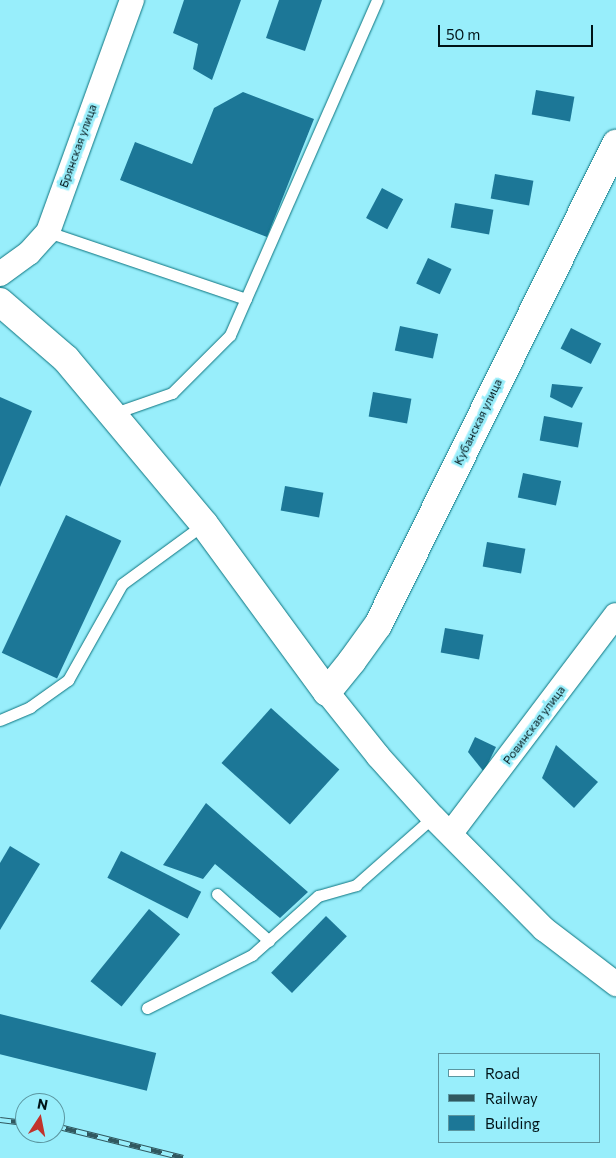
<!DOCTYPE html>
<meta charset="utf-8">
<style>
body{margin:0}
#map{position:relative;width:616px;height:1158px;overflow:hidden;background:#98eefb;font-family:Commissioner,sans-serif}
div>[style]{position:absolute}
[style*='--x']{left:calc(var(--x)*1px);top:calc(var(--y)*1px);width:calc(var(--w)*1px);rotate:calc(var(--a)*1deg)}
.building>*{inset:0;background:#1c7797;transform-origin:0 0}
.roads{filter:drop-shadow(0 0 1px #0b737f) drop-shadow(0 0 1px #0b737f)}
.service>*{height:11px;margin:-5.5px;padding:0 5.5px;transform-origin:5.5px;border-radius:5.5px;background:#fff}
.minor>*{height:24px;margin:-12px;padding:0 12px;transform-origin:12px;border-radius:12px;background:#fff}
.tertiary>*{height:28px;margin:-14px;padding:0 14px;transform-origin:14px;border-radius:14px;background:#fff}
.rail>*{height:5.5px;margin-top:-2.75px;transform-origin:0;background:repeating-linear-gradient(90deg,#98eefb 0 11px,#30585f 0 22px);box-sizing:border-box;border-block:1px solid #30585f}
span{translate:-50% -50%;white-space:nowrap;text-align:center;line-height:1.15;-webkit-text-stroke:5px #98eefb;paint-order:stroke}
.street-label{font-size:12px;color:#001317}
.legend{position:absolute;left:438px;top:1053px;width:162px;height:90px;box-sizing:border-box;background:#98eefb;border:1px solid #5b96a0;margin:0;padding:6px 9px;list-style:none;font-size:15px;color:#001317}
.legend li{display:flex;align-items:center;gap:10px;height:25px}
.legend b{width:25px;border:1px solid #5b96a0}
.north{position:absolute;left:15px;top:1093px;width:50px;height:50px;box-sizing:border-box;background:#98eefb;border:1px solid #5b96a0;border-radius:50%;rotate:11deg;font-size:14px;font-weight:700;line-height:20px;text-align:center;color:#001317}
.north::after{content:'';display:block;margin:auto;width:18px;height:22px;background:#c1332c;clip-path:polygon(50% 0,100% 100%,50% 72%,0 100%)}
.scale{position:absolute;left:438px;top:25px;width:155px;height:22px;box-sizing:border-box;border:2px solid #001317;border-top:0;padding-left:6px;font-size:15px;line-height:18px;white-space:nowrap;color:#001317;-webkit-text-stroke:4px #98eefb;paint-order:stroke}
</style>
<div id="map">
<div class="building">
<div style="clip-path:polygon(184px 0,241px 0,212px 80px,193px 69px,198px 44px,173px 33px)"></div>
<div style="clip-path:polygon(279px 0,322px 0,305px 51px,266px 38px)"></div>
<div style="left:536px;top:90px;width:39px;height:25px;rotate:10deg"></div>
<div style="clip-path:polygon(243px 92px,314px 119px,267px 237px,120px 180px,135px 142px,192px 164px,214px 108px)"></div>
<div style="left:495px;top:174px;width:39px;height:25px;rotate:10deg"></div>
<div style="left:382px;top:188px;width:24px;height:34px;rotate:28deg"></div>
<div style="left:455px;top:203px;width:39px;height:25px;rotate:10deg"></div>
<div style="left:428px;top:258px;width:26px;height:28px;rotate:25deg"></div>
<div style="left:400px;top:326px;width:39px;height:25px;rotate:12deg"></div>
<div style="left:571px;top:328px;width:34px;height:23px;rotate:27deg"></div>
<div style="clip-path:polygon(552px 384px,583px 387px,572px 408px,550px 397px)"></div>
<div style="left:373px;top:392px;width:39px;height:25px;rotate:10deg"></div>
<div style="clip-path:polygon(0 397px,32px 411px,0 487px)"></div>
<div style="left:544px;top:416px;width:39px;height:25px;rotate:10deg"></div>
<div style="left:523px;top:473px;width:39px;height:25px;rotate:12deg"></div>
<div style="left:285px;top:486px;width:39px;height:25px;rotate:10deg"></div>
<div style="left:66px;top:515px;width:61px;height:152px;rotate:25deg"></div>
<div style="left:487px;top:542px;width:39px;height:25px;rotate:10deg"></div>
<div style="left:445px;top:628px;width:39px;height:25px;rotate:10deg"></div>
<div style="left:271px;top:708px;width:92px;height:74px;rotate:42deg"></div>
<div style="clip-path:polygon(475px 737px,496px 747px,484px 772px,468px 752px)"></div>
<div style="clip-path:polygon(556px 745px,598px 782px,574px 808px,542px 778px)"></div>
<div style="clip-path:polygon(206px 803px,308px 892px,280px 918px,215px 864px,203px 879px,163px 865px)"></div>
<div style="clip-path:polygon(10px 846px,40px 864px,0 930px,0 863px)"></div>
<div style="left:121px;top:851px;width:90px;height:30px;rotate:27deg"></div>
<div style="left:149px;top:909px;width:40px;height:93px;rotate:39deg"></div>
<div style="left:326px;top:916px;width:29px;height:79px;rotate:44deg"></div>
<div style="left:0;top:1014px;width:161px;height:39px;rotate:14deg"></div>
</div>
<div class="roads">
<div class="service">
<div style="--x:48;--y:232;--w:209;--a:18.7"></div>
<div style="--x:112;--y:414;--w:64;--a:-19.3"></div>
<div style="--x:172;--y:393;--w:82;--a:-45"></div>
<div style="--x:230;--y:335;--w:366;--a:-66.3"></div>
<div style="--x:0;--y:720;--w:33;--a:-23"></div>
<div style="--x:30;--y:707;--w:47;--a:-35.4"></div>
<div style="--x:68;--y:680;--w:110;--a:-60.6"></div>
<div style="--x:122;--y:584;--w:102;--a:-36.2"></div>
<div style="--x:217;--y:894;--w:70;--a:42.1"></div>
<div style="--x:147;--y:1008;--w:118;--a:-26.8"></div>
<div style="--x:252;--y:955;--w:89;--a:-41.8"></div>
<div style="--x:318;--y:896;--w:40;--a:-16"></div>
<div style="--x:356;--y:885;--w:103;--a:-41.4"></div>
</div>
<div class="minor">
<div style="--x:0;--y:274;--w:36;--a:-36"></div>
<div style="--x:29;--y:253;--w:28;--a:-48"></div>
<div style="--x:48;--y:232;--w:247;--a:-70.1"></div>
<div style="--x:327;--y:692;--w:82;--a:51.4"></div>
<div style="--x:378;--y:756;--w:82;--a:48"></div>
<div style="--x:433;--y:817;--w:158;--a:45.3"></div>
<div style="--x:544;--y:929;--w:91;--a:37.4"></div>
<div style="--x:451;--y:833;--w:273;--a:-52.9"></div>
</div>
<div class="tertiary">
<div style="--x:0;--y:302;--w:87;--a:40.8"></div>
<div style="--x:66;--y:359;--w:215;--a:50.1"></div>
<div style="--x:204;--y:524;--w:208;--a:53.8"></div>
<div style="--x:327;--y:692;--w:40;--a:-51"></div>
<div style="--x:352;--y:661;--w:44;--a:-54.2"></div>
<div style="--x:378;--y:625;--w:537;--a:-63.67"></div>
</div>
</div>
<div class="rail">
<div style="--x:0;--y:1120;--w:25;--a:7"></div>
<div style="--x:55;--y:1126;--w:132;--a:14"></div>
</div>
<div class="street-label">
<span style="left:78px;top:146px;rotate:-70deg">Брянская улица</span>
<span style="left:478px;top:422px;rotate:-64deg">Кубанская улица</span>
<span style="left:534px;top:725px;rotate:-53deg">Ровинская улица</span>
</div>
<ul class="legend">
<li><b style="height:6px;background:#fff"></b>Road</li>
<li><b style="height:6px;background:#30585f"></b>Railway</li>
<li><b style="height:14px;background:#1c7797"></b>Building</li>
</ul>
<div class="north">N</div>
<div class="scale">50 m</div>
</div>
